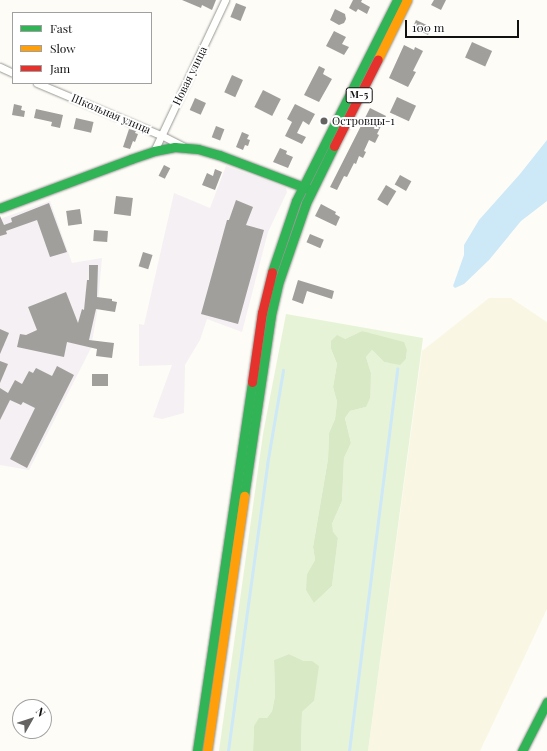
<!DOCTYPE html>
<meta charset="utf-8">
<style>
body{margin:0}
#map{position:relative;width:547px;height:751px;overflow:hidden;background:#fdfcf7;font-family:"Playfair Display",serif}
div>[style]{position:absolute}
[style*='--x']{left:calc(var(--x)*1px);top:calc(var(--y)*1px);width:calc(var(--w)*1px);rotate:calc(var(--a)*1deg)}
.industrial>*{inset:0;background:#f5f0f3}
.farmland>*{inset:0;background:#f9f7e4}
.green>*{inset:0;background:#e7f3d7}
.forest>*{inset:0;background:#d8eac5}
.water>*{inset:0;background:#cde8f7}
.stream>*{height:2.5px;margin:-1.25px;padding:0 1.25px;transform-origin:1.25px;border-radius:1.25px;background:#cde8f7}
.building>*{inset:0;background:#a19f9c;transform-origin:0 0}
.roads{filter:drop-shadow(0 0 1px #979795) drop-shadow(0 0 1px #979795)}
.street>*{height:7px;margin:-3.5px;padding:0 3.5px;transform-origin:3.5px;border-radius:3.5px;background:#fffffe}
.fast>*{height:9px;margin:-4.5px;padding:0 4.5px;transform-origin:4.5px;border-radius:4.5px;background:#30b455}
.slow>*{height:9px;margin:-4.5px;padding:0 4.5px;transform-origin:4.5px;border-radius:4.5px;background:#ff9f0a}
.jam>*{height:9px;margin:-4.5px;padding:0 4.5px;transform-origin:4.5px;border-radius:4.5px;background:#e5322d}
.dots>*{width:11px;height:11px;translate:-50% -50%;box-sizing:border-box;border:2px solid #fff;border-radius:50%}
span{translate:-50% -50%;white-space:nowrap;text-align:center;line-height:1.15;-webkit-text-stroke:4px #fff;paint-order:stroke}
.shield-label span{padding:1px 3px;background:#fff;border:1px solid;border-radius:3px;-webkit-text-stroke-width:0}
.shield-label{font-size:10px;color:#111;font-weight:700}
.street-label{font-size:11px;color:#111}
.poi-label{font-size:11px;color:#111}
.left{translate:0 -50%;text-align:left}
.legend{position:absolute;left:12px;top:12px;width:140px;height:72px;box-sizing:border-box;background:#fff;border:1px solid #a0a0a0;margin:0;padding:5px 7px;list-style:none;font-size:12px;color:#111}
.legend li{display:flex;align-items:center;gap:8px;height:20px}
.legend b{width:20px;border:1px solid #a0a0a0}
.north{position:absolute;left:12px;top:699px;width:40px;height:40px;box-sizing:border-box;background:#fff;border:1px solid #a0a0a0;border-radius:50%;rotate:51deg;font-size:11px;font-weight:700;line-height:16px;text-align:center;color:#111}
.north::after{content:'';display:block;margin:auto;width:14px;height:18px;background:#646362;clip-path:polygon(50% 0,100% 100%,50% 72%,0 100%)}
.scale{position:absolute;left:405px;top:20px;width:114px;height:18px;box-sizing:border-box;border:2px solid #111;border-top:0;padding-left:5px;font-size:12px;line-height:14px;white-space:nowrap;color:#111;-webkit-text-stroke:3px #fff;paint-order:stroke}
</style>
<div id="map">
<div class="industrial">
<div style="clip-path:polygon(226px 166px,286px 188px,287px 192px,268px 232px,242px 332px,207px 319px,200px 340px,185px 365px,184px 413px,162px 419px,153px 417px,172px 365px,139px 366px,139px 324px,144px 325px,174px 193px,210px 208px)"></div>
<div style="clip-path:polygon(50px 201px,72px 263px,102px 258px,97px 313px,91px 348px,29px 470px,0 465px,0 219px)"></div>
</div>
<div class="farmland">
<div style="clip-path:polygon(489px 298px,511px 298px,547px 322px,547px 609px,480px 751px,368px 751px,422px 351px)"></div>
</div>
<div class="green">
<div style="clip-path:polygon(evenodd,286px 314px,423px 338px,368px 751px,301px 751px,302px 712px,314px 701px,304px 661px,289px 654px,274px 660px,275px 696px,272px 711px,267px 718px,254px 726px,253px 751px,219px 751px,263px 434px,286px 314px,362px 331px,407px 350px,406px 359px,400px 364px,384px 362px,372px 350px,366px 357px,371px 373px,366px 407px,350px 411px,345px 418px,351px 443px,344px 458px,342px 501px,332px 524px,332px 532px,338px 538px,332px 586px,314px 603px,307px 574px,315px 560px,313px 547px,328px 459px,329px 433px,335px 419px,337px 402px,333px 387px,337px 364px,331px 349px,345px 339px,362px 331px)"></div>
</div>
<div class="forest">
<div style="clip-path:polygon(362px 331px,404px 342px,407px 350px,406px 359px,400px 365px,384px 362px,372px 350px,366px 357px,371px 373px,370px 398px,366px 407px,350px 411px,345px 418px,351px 443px,344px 458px,342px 501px,332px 524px,333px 532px,338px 538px,332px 586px,314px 603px,306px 590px,307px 574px,315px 560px,313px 547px,328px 459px,329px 433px,335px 419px,337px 402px,333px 387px,337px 364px,331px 349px,331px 341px,337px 335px,345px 339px)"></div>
<div style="clip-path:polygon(289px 654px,304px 661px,312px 661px,319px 666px,314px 701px,302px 712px,301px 751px,253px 751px,254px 726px,259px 718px,267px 718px,272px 711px,275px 696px,274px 660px)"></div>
</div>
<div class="water">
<div style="clip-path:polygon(547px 140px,547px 201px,521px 221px,489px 260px,464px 284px,455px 288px,453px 286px,464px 255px,464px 245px,479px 220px,520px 174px)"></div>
</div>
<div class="stream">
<div style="--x:228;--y:751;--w:289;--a:-82.2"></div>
<div style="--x:267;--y:465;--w:96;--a:-80.4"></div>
<div style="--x:349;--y:751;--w:385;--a:-82.8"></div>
</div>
<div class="building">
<div style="clip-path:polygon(182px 0,216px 0,212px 10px,202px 5px,201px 8px)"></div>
<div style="clip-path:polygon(353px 0,362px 0,361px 2px,370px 7px,367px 14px,358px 9px,356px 12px,349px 8px)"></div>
<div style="clip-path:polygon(434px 0,446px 0,441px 10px,431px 5px)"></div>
<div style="left:236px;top:3px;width:11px;height:15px;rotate:22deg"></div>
<div style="clip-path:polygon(335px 9px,345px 14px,346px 19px,344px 23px,339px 25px,330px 20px)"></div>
<div style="clip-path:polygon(416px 20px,431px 27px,428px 35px,413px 27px)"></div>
<div style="clip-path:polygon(334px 31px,346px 37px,342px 44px,349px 47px,344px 55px,326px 46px)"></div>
<div style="left:472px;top:42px;width:22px;height:17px;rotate:24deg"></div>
<div style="clip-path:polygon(404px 45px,414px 50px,415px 47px,423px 51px,413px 71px,416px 72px,408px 87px,389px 78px)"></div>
<div style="clip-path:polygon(319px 66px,325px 69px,323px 74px,332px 79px,319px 102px,304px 95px)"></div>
<div style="left:232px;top:75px;width:12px;height:19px;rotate:24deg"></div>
<div style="left:263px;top:90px;width:20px;height:19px;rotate:27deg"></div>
<div style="left:397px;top:97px;width:21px;height:17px;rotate:25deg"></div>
<div style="left:195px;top:98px;width:12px;height:13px;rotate:24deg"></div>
<div style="clip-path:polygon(14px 104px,22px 106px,21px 110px,25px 111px,24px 117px,12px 115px)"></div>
<div style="clip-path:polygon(295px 104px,315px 114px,309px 125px,303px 121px,297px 133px,306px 137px,302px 144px,285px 136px,292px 122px,287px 119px)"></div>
<div style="clip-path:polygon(370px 108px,386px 116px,377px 134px,379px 135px,375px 143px,369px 140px,364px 151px,366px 152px,363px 158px,359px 156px,356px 164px,354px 163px,347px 177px,344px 176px,337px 190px,330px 187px)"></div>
<div style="clip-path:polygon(36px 109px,63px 115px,60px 128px,51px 126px,52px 122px,34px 118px)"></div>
<div style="left:76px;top:118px;width:18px;height:11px;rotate:13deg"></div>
<div style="left:216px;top:126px;width:9px;height:12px;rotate:21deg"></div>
<div style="clip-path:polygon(129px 129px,136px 131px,135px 133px,138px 134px,135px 142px,133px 141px,130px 149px,123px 147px)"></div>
<div style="clip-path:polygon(242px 132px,249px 135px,247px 139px,250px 140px,248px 146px,245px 145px,243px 150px,236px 147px)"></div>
<div style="clip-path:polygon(280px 148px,287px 151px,286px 154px,293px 157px,288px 168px,273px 162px)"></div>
<div style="left:164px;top:165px;width:7px;height:12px;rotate:27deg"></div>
<div style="clip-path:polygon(215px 169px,222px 172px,215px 190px,202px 185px,207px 173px,213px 176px)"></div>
<div style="left:400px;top:175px;width:13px;height:11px;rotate:29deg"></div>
<div style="left:386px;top:185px;width:12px;height:17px;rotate:31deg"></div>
<div style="left:116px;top:196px;width:17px;height:18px;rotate:7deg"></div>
<div style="clip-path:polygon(236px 200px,253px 207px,246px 225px,264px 230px,238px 324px,201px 314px,227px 220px,229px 220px)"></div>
<div style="clip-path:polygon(49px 203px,67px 252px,50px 257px,37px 220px,6px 231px,7px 234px,0 236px,0 216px,4px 225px,12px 222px,11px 218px)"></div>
<div style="clip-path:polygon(321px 204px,336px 212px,335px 214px,340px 217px,336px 226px,315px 216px)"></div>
<div style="left:80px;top:209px;width:15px;height:14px;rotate:82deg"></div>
<div style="left:94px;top:230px;width:14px;height:11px;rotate:4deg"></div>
<div style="left:310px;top:234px;width:15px;height:9px;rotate:23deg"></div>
<div style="left:143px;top:252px;width:10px;height:15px;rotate:17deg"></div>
<div style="clip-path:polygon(89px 265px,98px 265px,97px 297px,112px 299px,112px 301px,117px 302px,115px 312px,96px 309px,89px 340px,114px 343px,112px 358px,96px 356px,97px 349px,67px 342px,64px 357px,17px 347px,20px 334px,26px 335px,37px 330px,28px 307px,66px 292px,78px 323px,82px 309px,84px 310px,87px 280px,89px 280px)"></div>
<div style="clip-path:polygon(298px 280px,334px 291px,332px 299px,307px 291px,303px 304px,292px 300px)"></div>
<div style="clip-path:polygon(0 329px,9px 333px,0 354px)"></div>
<div style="clip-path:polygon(0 361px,8px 364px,0 383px)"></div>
<div style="clip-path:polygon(57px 366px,74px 375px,27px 468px,10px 459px,35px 408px,23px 402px,21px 405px,10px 400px,0 420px,0 388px,8px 393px,15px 380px,22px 384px,29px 371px,33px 373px,36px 368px,52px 376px)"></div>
<div style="left:92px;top:374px;width:16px;height:12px"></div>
</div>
<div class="roads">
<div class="street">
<div style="--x:0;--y:67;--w:14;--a:25"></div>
<div style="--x:37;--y:83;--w:134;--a:22.8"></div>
<div style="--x:161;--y:135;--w:25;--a:27"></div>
<div style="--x:154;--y:151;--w:167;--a:-64.8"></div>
</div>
<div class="fast">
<div style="--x:0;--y:208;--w:140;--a:-20.5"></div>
<div style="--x:131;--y:159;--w:24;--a:-19"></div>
<div style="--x:154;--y:151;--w:21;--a:-11"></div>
<div style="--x:175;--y:147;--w:23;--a:5"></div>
<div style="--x:198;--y:149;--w:22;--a:16"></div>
<div style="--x:219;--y:155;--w:96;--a:20.7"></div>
<div style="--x:272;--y:272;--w:75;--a:-71.3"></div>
<div style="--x:296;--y:201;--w:225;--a:-63.3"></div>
<div style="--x:244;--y:496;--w:183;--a:-81.5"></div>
<div style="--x:271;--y:315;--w:32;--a:-77"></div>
<div style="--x:278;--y:284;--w:86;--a:-70.9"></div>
<div style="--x:306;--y:203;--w:64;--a:-63.8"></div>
<div style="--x:197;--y:751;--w:373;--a:-81.5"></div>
<div style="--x:522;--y:751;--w:55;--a:-63"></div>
</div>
<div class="slow">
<div style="--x:378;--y:59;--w:66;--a:-63.8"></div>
<div style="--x:207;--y:751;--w:258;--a:-81.7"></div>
</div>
<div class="jam">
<div style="--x:334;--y:146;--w:97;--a:-63.2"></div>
<div style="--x:252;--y:382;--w:70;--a:-81.8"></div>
<div style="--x:262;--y:313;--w:42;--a:-76.3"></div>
</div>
</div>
<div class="dots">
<div style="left:324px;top:121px;background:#646362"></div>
</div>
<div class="shield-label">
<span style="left:359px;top:95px">М-5</span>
</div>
<div class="street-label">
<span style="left:190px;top:76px;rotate:-64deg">Новая улица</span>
<span style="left:111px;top:114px;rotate:23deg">Школьная улица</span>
</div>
<div class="poi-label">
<span class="left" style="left:332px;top:121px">Островцы-1</span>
</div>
<ul class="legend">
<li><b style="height:5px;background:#30b455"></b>Fast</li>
<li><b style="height:5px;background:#ff9f0a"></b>Slow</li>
<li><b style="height:5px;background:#e5322d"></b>Jam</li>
</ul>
<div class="north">N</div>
<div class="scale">100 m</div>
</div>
